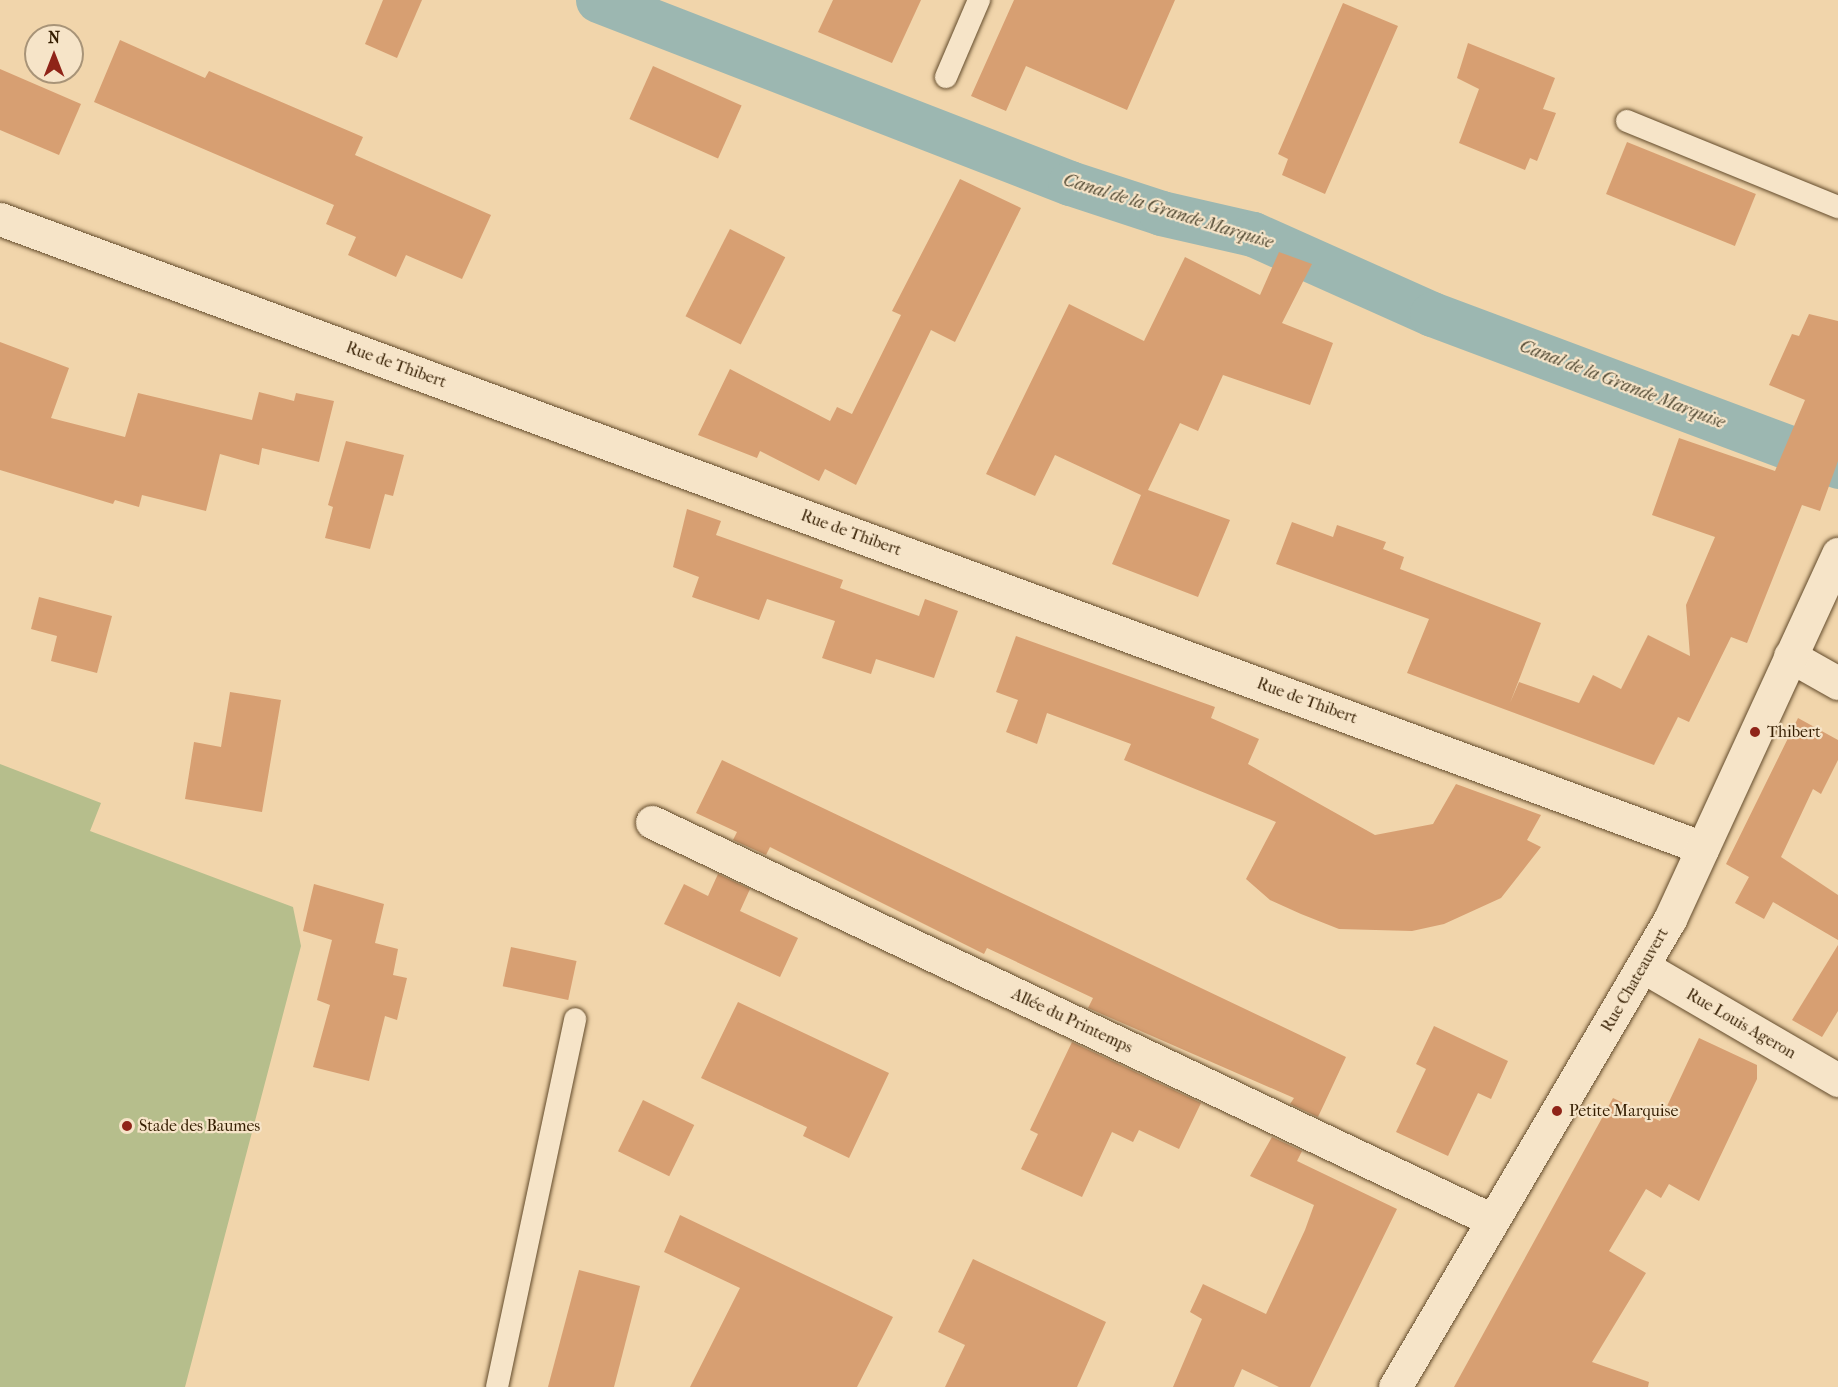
<!DOCTYPE html>
<meta charset="utf-8">
<style>
body{margin:0}
#map{position:relative;width:1838px;height:1387px;overflow:hidden;background:#f1d5ab;font-family:"IM FELL French Canon",serif}
div>[style]{position:absolute}
[style*='--x']{left:calc(var(--x)*1px);top:calc(var(--y)*1px);width:calc(var(--w)*1px);rotate:calc(var(--a)*1deg)}
.green>*{inset:0;background:#b6be8c}
.canal>*{height:45px;margin:-22.5px;padding:0 22.5px;transform-origin:22.5px;border-radius:22.5px;background:#9cb7b1}
.building>*{inset:0;background:#d79f72;transform-origin:0 0}
.roads{filter:drop-shadow(0 0 2px #634b2b) drop-shadow(0 0 2px #634b2b)}
.service>*{height:22px;margin:-11px;padding:0 11px;transform-origin:11px;border-radius:11px;background:#f6e4c8}
.minor>*{height:33px;margin:-16.5px;padding:0 16.5px;transform-origin:16.5px;border-radius:16.5px;background:#f6e4c8}
.tertiary>*{height:33px;margin:-16.5px;padding:0 16.5px;transform-origin:16.5px;border-radius:16.5px;background:#f6e4c8}
.dots>*{width:16px;height:16px;translate:-50% -50%;box-sizing:border-box;border:3px solid #f6e4c8;border-radius:50%}
span{translate:-50% -50%;white-space:nowrap;text-align:center;line-height:1.15;-webkit-text-stroke:4.5px #f6e4c8;paint-order:stroke}
.street-label{font-size:16px;color:#341d00}
.poi-label{font-size:16px;color:#341d00}
.left{translate:0 -50%;text-align:left}
.water-label{font-size:18px;color:#534b35;font-style:italic}
.north{position:absolute;left:24px;top:24px;width:60px;height:60px;box-sizing:border-box;background:#f6e4c8;border:2px solid #a89478;border-radius:50%;rotate:0deg;font-size:16px;font-weight:700;line-height:24px;text-align:center;color:#341d00}
.north::after{content:'';display:block;margin:auto;width:21px;height:27px;background:#8f2418;clip-path:polygon(50% 0,100% 100%,50% 72%,0 100%)}
</style>
<div id="map">
<div class="green">
<div style="clip-path:polygon(0 764px,101px 803px,90px 831px,293px 907px,301px 946px,185px 1387px,0 1387px)"></div>
</div>
<div class="canal">
<div style="--x:598;--y:0;--w:506;--a:21.19"></div>
<div style="--x:1070;--y:183;--w:96;--a:18.2"></div>
<div style="--x:1161;--y:213;--w:94;--a:12.9"></div>
<div style="--x:1253;--y:234;--w:196;--a:24.1"></div>
<div style="--x:1432;--y:314;--w:434;--a:20.5"></div>
</div>
<div class="building">
<div style="clip-path:polygon(383px 0,422px 0,397px 58px,365px 44px)"></div>
<div style="clip-path:polygon(833px 0,921px 0,892px 63px,818px 32px)"></div>
<div style="clip-path:polygon(1014px 0,1175px 0,1127px 110px,1026px 66px,1006px 111px,971px 96px)"></div>
<div style="clip-path:polygon(1343px 3px,1398px 26px,1325px 194px,1282px 175px,1288px 159px,1278px 154px)"></div>
<div style="clip-path:polygon(120px 40px,205px 78px,209px 71px,363px 137px,355px 155px,491px 215px,462px 279px,406px 255px,396px 277px,348px 255px,356px 237px,326px 224px,334px 205px,94px 102px)"></div>
<div style="clip-path:polygon(1468px 43px,1555px 78px,1543px 109px,1556px 113px,1537px 161px,1530px 158px,1525px 170px,1459px 143px,1479px 89px,1457px 78px)"></div>
<div style="left:653px;top:66px;width:97px;height:58px;rotate:24deg"></div>
<div style="clip-path:polygon(0 69px,81px 104px,59px 155px,0 130px)"></div>
<div style="left:1627px;top:142px;width:139px;height:56px;rotate:22deg"></div>
<div style="clip-path:polygon(960px 179px,1021px 208px,955px 342px,931px 330px,856px 485px,825px 469px,819px 481px,760px 451px,757px 458px,698px 435px,730px 369px,830px 421px,837px 407px,852px 414px,901px 315px,892px 311px)"></div>
<div style="left:730px;top:229px;width:62px;height:98px;rotate:27deg"></div>
<div style="clip-path:polygon(1279px 252px,1312px 264px,1282px 323px,1333px 343px,1310px 405px,1223px 375px,1198px 431px,1180px 423px,1148px 490px,1230px 520px,1198px 597px,1112px 564px,1141px 495px,1055px 455px,1035px 496px,986px 474px,1069px 304px,1144px 341px,1185px 257px,1260px 295px)"></div>
<div style="clip-path:polygon(1809px 314px,1838px 321px,1838px 461px,1820px 511px,1802px 505px,1747px 643px,1731px 637px,1689px 722px,1678px 717px,1654px 765px,1407px 673px,1429px 619px,1276px 564px,1292px 522px,1333px 537px,1337px 525px,1386px 542px,1383px 549px,1404px 557px,1400px 569px,1541px 623px,1510px 703px,1519px 682px,1579px 703px,1593px 675px,1621px 689px,1648px 635px,1690px 656px,1686px 605px,1715px 537px,1652px 515px,1679px 438px,1775px 471px,1805px 400px,1769px 385px,1792px 334px,1799px 336px)"></div>
<div style="clip-path:polygon(0 342px,69px 368px,51px 418px,125px 437px,138px 393px,252px 420px,259px 392px,294px 401px,296px 393px,334px 401px,319px 462px,262px 448px,259px 465px,220px 454px,206px 511px,142px 495px,139px 507px,115px 500px,113px 504px,0 470px)"></div>
<div style="clip-path:polygon(346px 441px,404px 455px,393px 496px,385px 494px,370px 549px,325px 538px,333px 507px,328px 505px)"></div>
<div style="clip-path:polygon(687px 509px,721px 521px,716px 535px,843px 580px,840px 588px,919px 616px,925px 599px,958px 611px,934px 678px,876px 659px,871px 674px,822px 658px,835px 621px,767px 599px,759px 620px,692px 597px,699px 577px,673px 567px)"></div>
<div style="clip-path:polygon(39px 597px,112px 616px,97px 673px,51px 661px,57px 636px,31px 629px)"></div>
<div style="clip-path:polygon(1016px 636px,1215px 707px,1211px 718px,1259px 739px,1248px 764px,1375px 835px,1433px 824px,1456px 784px,1541px 815px,1527px 840px,1541px 847px,1501px 898px,1444px 924px,1412px 931px,1339px 929px,1301px 914px,1270px 900px,1246px 879px,1276px 822px,1124px 760px,1131px 744px,1047px 713px,1037px 744px,1006px 732px,1018px 700px,996px 692px)"></div>
<div style="clip-path:polygon(230px 692px,281px 700px,262px 812px,185px 799px,194px 742px,221px 747px)"></div>
<div style="clip-path:polygon(1798px 718px,1838px 740px,1838px 760px,1821px 794px,1813px 789px,1781px 857px,1838px 895px,1838px 940px,1773px 902px,1764px 919px,1735px 903px,1749px 877px,1726px 864px)"></div>
<div style="clip-path:polygon(722px 760px,1346px 1057px,1318px 1117px,1290px 1104px,1294px 1098px,1088px 1008px,1093px 998px,987px 948px,984px 954px,770px 847px,766px 855px,733px 840px,737px 832px,696px 813px)"></div>
<div style="clip-path:polygon(718px 874px,750px 889px,740px 911px,798px 938px,780px 977px,664px 924px,684px 884px,708px 896px)"></div>
<div style="clip-path:polygon(314px 884px,384px 904px,375px 943px,398px 949px,393px 975px,407px 978px,397px 1020px,385px 1016px,369px 1081px,313px 1067px,330px 1005px,317px 1000px,332px 940px,303px 931px)"></div>
<div style="clip-path:polygon(1838px 945px,1838px 1011px,1822px 1037px,1792px 1020px)"></div>
<div style="left:511px;top:947px;width:67px;height:40px;rotate:12deg"></div>
<div style="clip-path:polygon(738px 1002px,889px 1073px,849px 1158px,803px 1136px,807px 1127px,701px 1078px)"></div>
<div style="clip-path:polygon(1434px 1026px,1508px 1061px,1491px 1099px,1478px 1093px,1448px 1156px,1396px 1132px,1426px 1069px,1416px 1064px)"></div>
<div style="clip-path:polygon(1699px 1038px,1757px 1065px,1757px 1079px,1699px 1201px,1669px 1184px,1661px 1198px,1646px 1189px,1609px 1251px,1646px 1273px,1592px 1362px,1649px 1382px,1648px 1387px,1454px 1387px,1613px 1098px,1660px 1121px)"></div>
<div style="clip-path:polygon(1072px 1042px,1201px 1103px,1179px 1149px,1139px 1130px,1133px 1142px,1112px 1132px,1082px 1197px,1021px 1169px,1038px 1134px,1030px 1130px)"></div>
<div style="left:643px;top:1100px;width:57px;height:57px;rotate:26deg"></div>
<div style="clip-path:polygon(1272px 1137px,1302px 1151px,1297px 1161px,1397px 1209px,1310px 1387px,1279px 1387px,1242px 1369px,1234px 1387px,1173px 1387px,1202px 1319px,1190px 1312px,1203px 1284px,1266px 1314px,1305px 1230px,1314px 1205px,1250px 1176px)"></div>
<div style="clip-path:polygon(680px 1215px,893px 1317px,857px 1387px,690px 1387px,740px 1288px,664px 1252px)"></div>
<div style="clip-path:polygon(973px 1259px,1106px 1322px,1077px 1387px,945px 1387px,965px 1345px,938px 1332px)"></div>
<div style="clip-path:polygon(579px 1270px,640px 1286px,614px 1387px,548px 1387px)"></div>
</div>
<div class="roads">
<div class="service">
<div style="--x:946;--y:77;--w:84;--a:-66.8"></div>
<div style="--x:1627;--y:121;--w:228;--a:22.2"></div>
<div style="--x:497;--y:1387;--w:376;--a:-78"></div>
</div>
<div class="minor">
<div style="--x:0;--y:219;--w:1815;--a:20.27"></div>
<div style="--x:1790;--y:656;--w:55;--a:29.4"></div>
<div style="--x:652;--y:822;--w:930;--a:25.35"></div>
<div style="--x:1644;--y:967;--w:225;--a:30.2"></div>
</div>
<div class="tertiary">
<div style="--x:1395;--y:1387;--w:543;--a:-59.56"></div>
<div style="--x:1670;--y:919;--w:402;--a:-65.3"></div>
</div>
</div>
<div class="dots">
<div style="left:1755px;top:732px;background:#8f2418"></div>
<div style="left:1557px;top:1111px;background:#8f2418"></div>
<div style="left:127px;top:1126px;background:#8f2418"></div>
</div>
<div class="street-label">
<span style="left:396px;top:365px;rotate:20deg">Rue de Thibert</span>
<span style="left:851px;top:533px;rotate:20deg">Rue de Thibert</span>
<span style="left:1307px;top:701px;rotate:20deg">Rue de Thibert</span>
<span style="left:1635px;top:980px;rotate:-60deg">Rue Chateauvert</span>
<span style="left:1072px;top:1021px;rotate:25deg">Allée du Printemps</span>
<span style="left:1741px;top:1024px;rotate:30deg">Rue Louis Ageron</span>
</div>
<div class="poi-label">
<span class="left" style="left:1767px;top:732px">Thibert</span>
<span class="left" style="left:1569px;top:1111px">Petite Marquise</span>
<span class="left" style="left:139px;top:1126px">Stade des Baumes</span>
</div>
<div class="water-label">
<span style="left:1168px;top:212px;rotate:17deg">Canal de la Grande Marquise</span>
<span style="left:1622px;top:385px;rotate:21deg">Canal de la Grande Marquise</span>
</div>
<div class="north">N</div>
</div>
